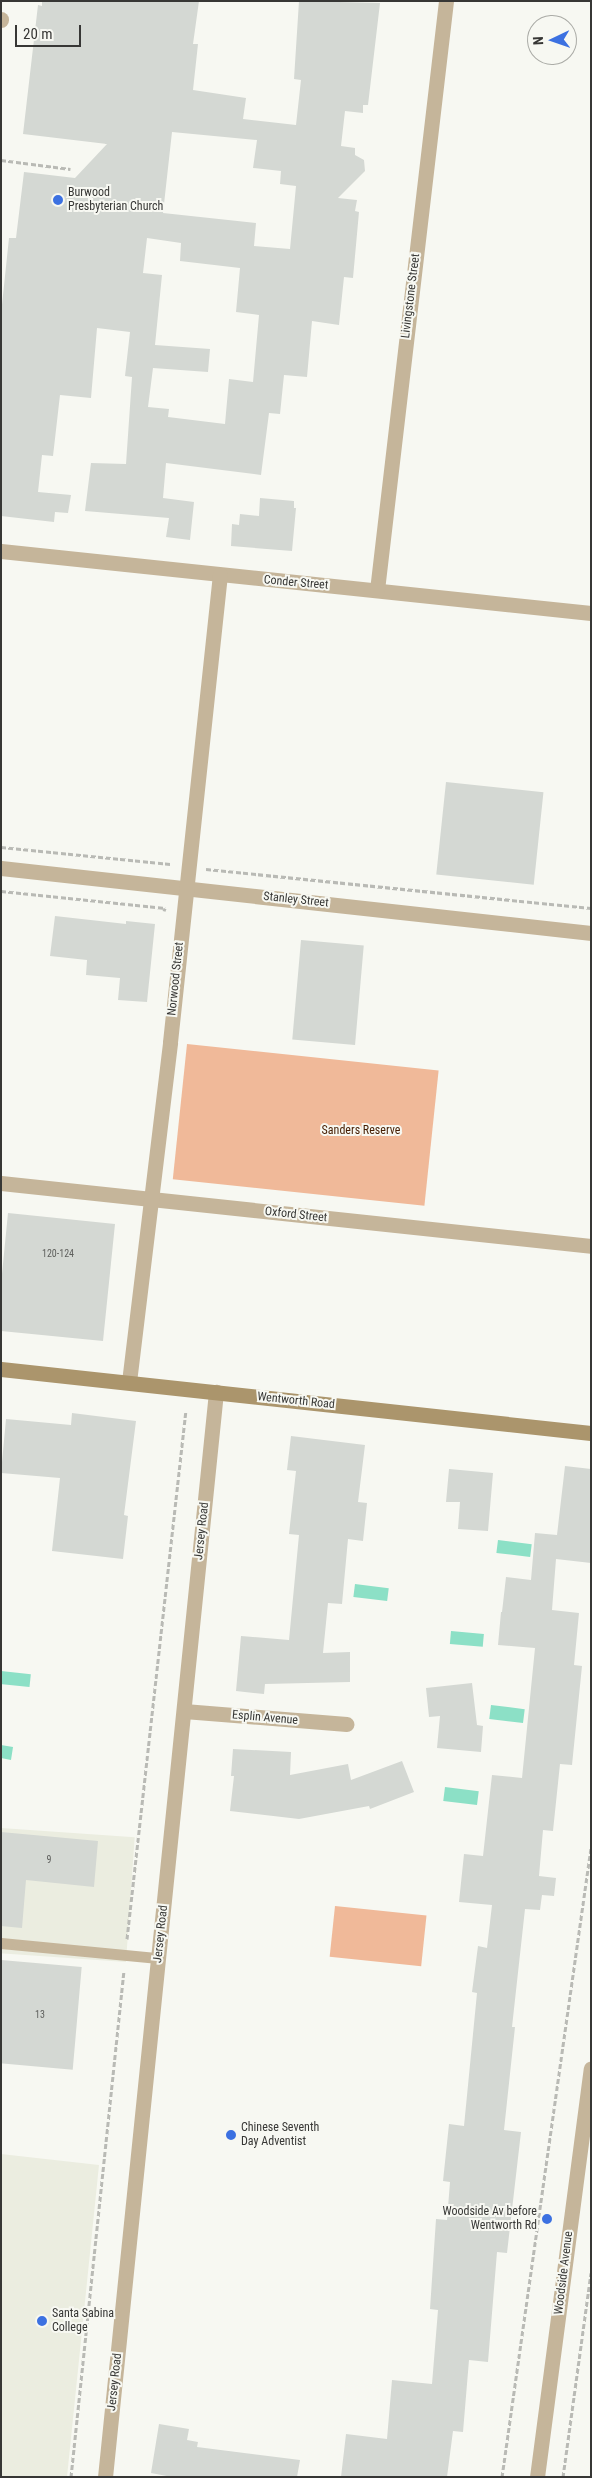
<!DOCTYPE html>
<style>
body{margin:0}
#map{position:relative;width:592px;height:2478px;overflow:hidden;background:#f7f8f2;font-family:"Roboto Condensed",sans-serif}
div>[style]{position:absolute}
[style*='--x']{left:calc(var(--x)*1px);top:calc(var(--y)*1px);width:calc(var(--w)*1px);rotate:calc(var(--a)*1deg)}
.built>*{inset:0;background:#ebede0;transform-origin:0 0}
.green>*{inset:0;background:#f0b999;transform-origin:0 0}
.water>*{inset:0;background:#8ce0c6;transform-origin:0 0}
.building>*{inset:0;background:#d4d8d3;transform-origin:0 0}
.path>*{height:3px;margin-top:-1.5px;transform-origin:0;background:repeating-linear-gradient(90deg,#b9bab5 0 5px,transparent 0 7.5px)}
.lane>*{height:11px;margin:-5.5px;padding:0 5.5px;transform-origin:5.5px;border-radius:5.5px;background:#c5b59a}
.street>*{height:15px;margin:-7.5px;padding:0 7.5px;transform-origin:7.5px;border-radius:7.5px;background:#c5b59a}
.secondary>*{height:15px;margin:-7.5px;padding:0 7.5px;transform-origin:7.5px;border-radius:7.5px;background:#ab956c}
.dots>*{width:14px;height:14px;translate:-50% -50%;box-sizing:border-box;border:2px solid #f7f8f2;border-radius:50%}
span{translate:-50% -50%;white-space:nowrap;text-align:center;line-height:1.15;-webkit-text-stroke:4px #f7f8f2;paint-order:stroke}
.number-label{font-size:10px;color:#5e5f5c}
.number-label span{-webkit-text-stroke-width:0}
.poi-label{font-size:12px;color:#373735}
.left{translate:0 -50%;text-align:left}
.right{translate:-100% -50%;text-align:right}
.street-label{font-size:12px;color:#373735}
.park-label{font-size:12px;color:#451d01}
.frame{position:absolute;inset:0;border:2px solid #373735;pointer-events:none}
.north{position:absolute;left:527px;top:15px;width:50px;height:50px;box-sizing:border-box;background:#f7f8f2;border:1px solid #aaaba6;border-radius:50%;rotate:267deg;font-size:14px;font-weight:700;line-height:20px;text-align:center;color:#373735}
.north::after{content:'';display:block;margin:auto;width:18px;height:22px;background:#3c71e1;clip-path:polygon(50% 0,100% 100%,50% 72%,0 100%)}
.scale{position:absolute;left:15px;top:25px;width:66px;height:22px;box-sizing:border-box;border:2px solid #373735;border-top:0;padding-left:6px;font-size:15px;line-height:18px;white-space:nowrap;color:#373735;-webkit-text-stroke:4px #f7f8f2;paint-order:stroke}
</style>
<div id="map">
<div class="built">
<div style="left:1px;top:1828px;width:134px;height:125px;rotate:4deg"></div>
<div style="clip-path:polygon(1px 2154px,99px 2165px,67px 2477px,1px 2477px)"></div>
</div>
<div class="green">
<div style="left:187px;top:1044px;width:253px;height:136px;rotate:6deg"></div>
<div style="left:335px;top:1906px;width:92px;height:51px;rotate:6deg"></div>
</div>
<div class="water">
<div style="left:498px;top:1540px;width:34px;height:13px;rotate:7deg"></div>
<div style="left:355px;top:1584px;width:34px;height:13px;rotate:7deg"></div>
<div style="left:451px;top:1631px;width:33px;height:13px;rotate:5deg"></div>
<div style="left:1px;top:1671px;width:30px;height:13px;rotate:6deg"></div>
<div style="left:491px;top:1705px;width:34px;height:14px;rotate:7deg"></div>
<div style="clip-path:polygon(1px 1745px,13px 1747px,11px 1760px,1px 1758px)"></div>
<div style="left:445px;top:1787px;width:34px;height:14px;rotate:7deg"></div>
</div>
<div class="building">
<div style="clip-path:polygon(evenodd,42px 1px,199px 1px,193px 44px,198px 44px,193px 90px,246px 98px,243px 119px,296px 125px,301px 80px,294px 79px,299px 1px,380px 3px,368px 105px,363px 105px,363px 113px,345px 111px,341px 146px,355px 148px,355px 155px,364px 160px,365px 171px,338px 198px,357px 200px,355px 211px,359px 212px,353px 278px,344px 277px,339px 325px,312px 321px,307px 377px,284px 375px,280px 414px,269px 413px,261px 475px,166px 463px,163px 498px,194px 502px,190px 540px,166px 537px,169px 518px,85px 511px,91px 463px,126px 464px,132px 377px,125px 376px,130px 332px,97px 328px,91px 398px,60px 395px,53px 456px,42px 455px,38px 492px,71px 495px,68px 513px,55px 512px,54px 522px,1px 516px,1px 314px,9px 238px,16px 238px,24px 172px,75px 178px,107px 144px,23px 134px,38px 5px,42px 6px,42px 1px,172px 132px,257px 140px,253px 168px,281px 171px,280px 184px,296px 186px,290px 249px,254px 246px,256px 223px,163px 213px,172px 132px,42px 1px,147px 238px,181px 243px,180px 261px,240px 268px,236px 312px,259px 315px,253px 382px,229px 379px,225px 424px,168px 417px,169px 409px,148px 407px,153px 368px,208px 372px,210px 349px,155px 345px,162px 275px,143px 273px,147px 238px)"></div>
<div style="clip-path:polygon(260px 498px,294px 501px,294px 508px,296px 508px,292px 551px,231px 546px,232px 524px,239px 525px,240px 514px,259px 516px)"></div>
<div style="left:446px;top:782px;width:98px;height:93px;rotate:6deg"></div>
<div style="clip-path:polygon(55px 916px,126px 924px,126px 921px,155px 924px,147px 1002px,118px 1000px,120px 978px,86px 975px,87px 960px,50px 956px)"></div>
<div style="left:301px;top:940px;width:63px;height:100px;rotate:5deg"></div>
<div style="clip-path:polygon(8px 1213px,115px 1224px,103px 1341px,1px 1331px,1px 1284px)"></div>
<div style="clip-path:polygon(72px 1413px,136px 1421px,124px 1515px,128px 1516px,123px 1559px,52px 1551px,60px 1478px,1px 1473px,6px 1419px,71px 1425px)"></div>
<div style="clip-path:polygon(291px 1436px,365px 1445px,358px 1502px,367px 1503px,363px 1541px,348px 1539px,342px 1604px,328px 1603px,323px 1653px,350px 1652px,350px 1682px,265px 1684px,264px 1694px,236px 1691px,241px 1636px,289px 1640px,299px 1535px,289px 1534px,296px 1471px,287px 1470px)"></div>
<div style="clip-path:polygon(565px 1466px,591px 1469px,591px 1563px,556px 1559px,552px 1610px,579px 1613px,574px 1665px,582px 1666px,572px 1765px,560px 1764px,553px 1831px,543px 1830px,539px 1876px,556px 1878px,554px 1896px,542px 1895px,540px 1910px,525px 1909px,512px 2027px,515px 2027px,504px 2130px,521px 2132px,507px 2253px,497px 2252px,488px 2362px,469px 2360px,463px 2432px,453px 2431px,447px 2477px,341px 2477px,346px 2434px,387px 2439px,392px 2380px,432px 2384px,438px 2310px,430px 2309px,436px 2219px,447px 2220px,450px 2182px,443px 2181px,449px 2124px,464px 2126px,477px 1993px,472px 1992px,478px 1946px,487px 1948px,492px 1905px,459px 1902px,464px 1854px,483px 1856px,492px 1775px,522px 1778px,535px 1648px,498px 1645px,501px 1612px,502px 1612px,506px 1577px,531px 1580px,535px 1533px,557px 1535px)"></div>
<div style="clip-path:polygon(449px 1469px,493px 1473px,488px 1531px,458px 1529px,460px 1502px,446px 1502px)"></div>
<div style="clip-path:polygon(472px 1683px,477px 1725px,483px 1726px,481px 1752px,437px 1748px,440px 1716px,429px 1717px,426px 1688px)"></div>
<div style="clip-path:polygon(233px 1749px,291px 1752px,290px 1775px,348px 1764px,351px 1780px,402px 1761px,414px 1792px,370px 1809px,369px 1806px,299px 1819px,230px 1811px,234px 1776px,231px 1776px)"></div>
<div style="clip-path:polygon(1px 1832px,98px 1841px,94px 1887px,26px 1880px,22px 1928px,1px 1926px)"></div>
<div style="left:1px;top:1960px;width:81px;height:103px;rotate:5deg"></div>
<div style="clip-path:polygon(159px 2424px,189px 2429px,187px 2440px,198px 2442px,197px 2447px,300px 2460px,297px 2477px,172px 2477px,151px 2473px)"></div>
</div>
<div class="path">
<div style="--x:1;--y:160;--w:70;--a:7.4"></div>
<div style="--x:1;--y:847;--w:170;--a:5.7"></div>
<div style="--x:206;--y:869;--w:387;--a:5.8"></div>
<div style="--x:1;--y:891;--w:165;--a:5.9"></div>
<div style="--x:165;--y:908;--w:3;--a:108"></div>
<div style="--x:127;--y:1939;--w:532;--a:-83.64"></div>
<div style="--x:71;--y:2477;--w:510;--a:-84.03"></div>
<div style="--x:502;--y:2477;--w:635;--a:-81.95"></div>
<div style="--x:563;--y:2477;--w:206;--a:-82.2"></div>
</div>
<div class="lane">
<div style="--x:1;--y:1943;--w:158;--a:5.5"></div>
</div>
<div class="street">
<div style="--x:1;--y:19;--w:1;--a:90"></div>
<div style="--x:1;--y:551;--w:593;--a:6"></div>
<div style="--x:377;--y:590;--w:593;--a:-83.32"></div>
<div style="--x:1;--y:868;--w:594;--a:6.29"></div>
<div style="--x:1;--y:1183;--w:593;--a:6.09"></div>
<div style="--x:129;--y:1382;--w:342;--a:-83.1"></div>
<div style="--x:170;--y:1042;--w:470;--a:-83.9"></div>
<div style="--x:184;--y:1711;--w:163;--a:4.6"></div>
<div style="--x:105;--y:2477;--w:1091;--a:-84.16"></div>
<div style="--x:537;--y:2477;--w:412;--a:-82.5"></div>
</div>
<div class="secondary">
<div style="--x:1;--y:1369;--w:593;--a:6.19"></div>
</div>
<div class="dots">
<div style="left:58px;top:200px;background:#3c71e1"></div>
<div style="left:231px;top:2135px;background:#3c71e1"></div>
<div style="left:547px;top:2219px;background:#3c71e1"></div>
<div style="left:42px;top:2321px;background:#3c71e1"></div>
</div>
<div class="number-label">
<span style="left:58px;top:1254px">120-124</span>
<span style="left:49px;top:1860px">9</span>
<span style="left:40px;top:2015px">13</span>
</div>
<div class="poi-label">
<span class="left" style="left:68px;top:200px">Burwood<br>Presbyterian Church</span>
<span class="left" style="left:241px;top:2135px">Chinese Seventh<br>Day Adventist</span>
<span class="right" style="left:537px;top:2219px">Woodside Av before<br>Wentworth Rd</span>
<span class="left" style="left:52px;top:2321px">Santa Sabina<br>College</span>
</div>
<div class="street-label">
<span style="left:411px;top:296px;rotate:-83deg">Livingstone Street</span>
<span style="left:296px;top:583px;rotate:5deg">Conder Street</span>
<span style="left:296px;top:900px;rotate:6deg">Stanley Street</span>
<span style="left:176px;top:979px;rotate:-84deg">Norwood Street</span>
<span style="left:296px;top:1215px;rotate:6deg">Oxford Street</span>
<span style="left:296px;top:1401px;rotate:6deg">Wentworth Road</span>
<span style="left:202px;top:1531px;rotate:-84deg">Jersey Road</span>
<span style="left:265px;top:1718px;rotate:5deg">Esplin Avenue</span>
<span style="left:161px;top:1934px;rotate:-84deg">Jersey Road</span>
<span style="left:564px;top:2273px;rotate:-83deg">Woodside Avenue</span>
<span style="left:115px;top:2382px;rotate:-84deg">Jersey Road</span>
</div>
<div class="park-label">
<span style="left:361px;top:1131px">Sanders Reserve</span>
</div>
<div class="frame"></div>
<div class="north">N</div>
<div class="scale">20 m</div>
</div>
